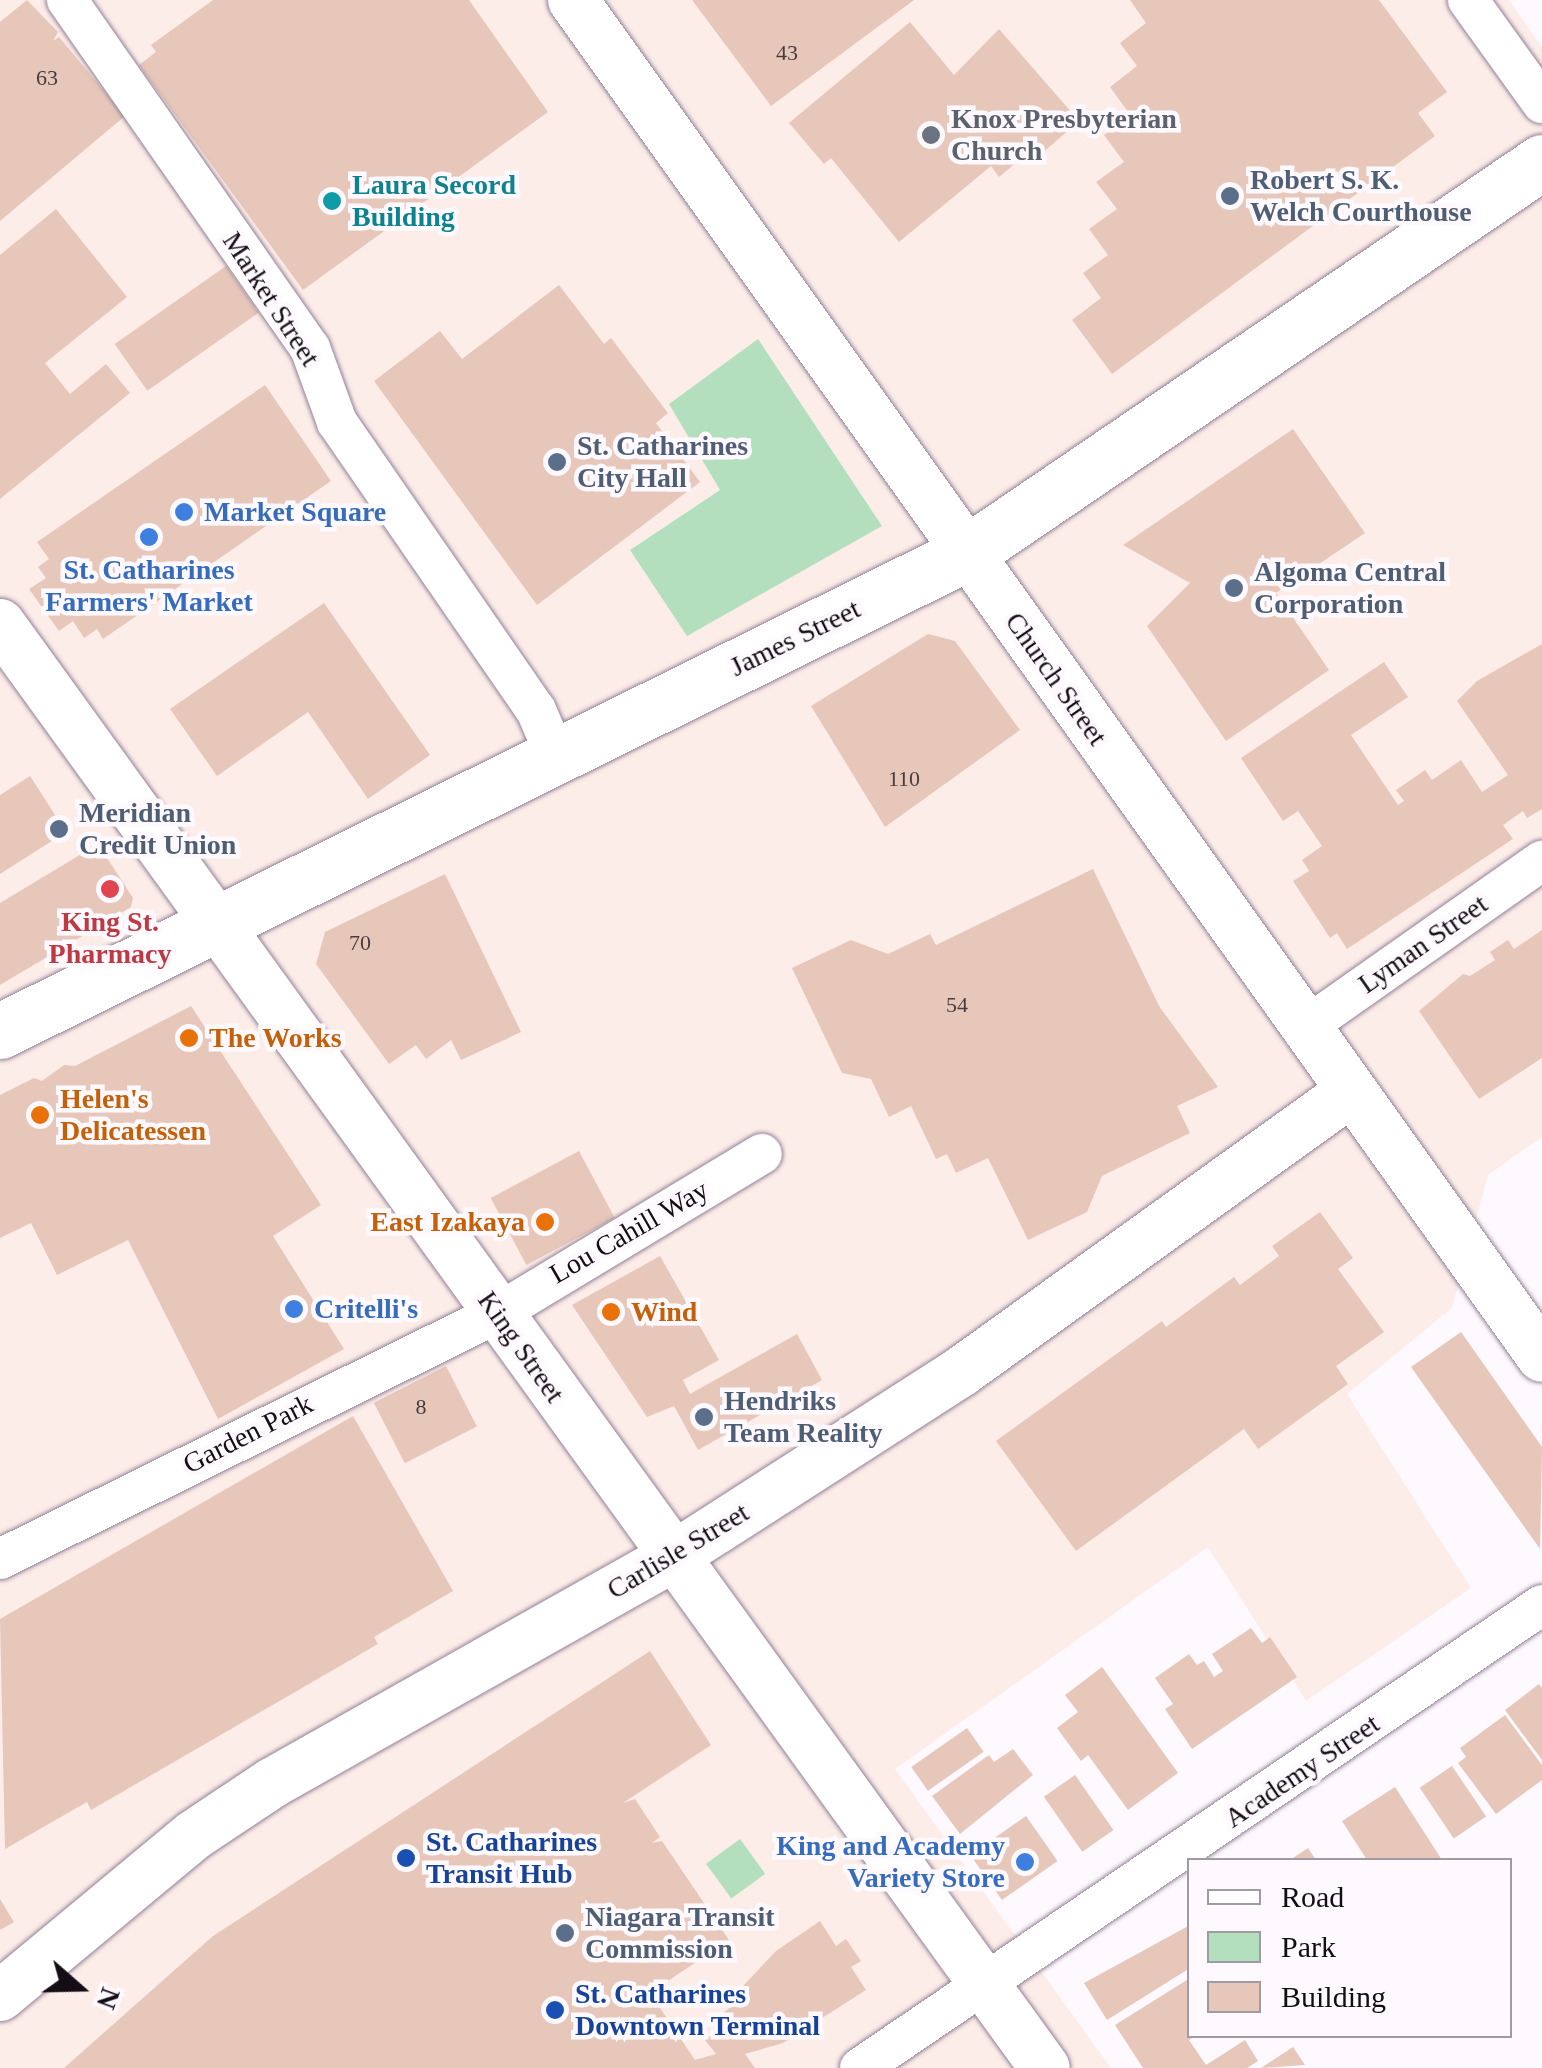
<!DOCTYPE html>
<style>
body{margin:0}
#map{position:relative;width:1542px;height:2068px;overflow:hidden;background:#fef9fe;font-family:Georgia,serif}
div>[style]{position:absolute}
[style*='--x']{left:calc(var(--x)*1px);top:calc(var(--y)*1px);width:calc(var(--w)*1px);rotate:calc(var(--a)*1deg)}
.commercial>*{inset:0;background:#fdede9}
.green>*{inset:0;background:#b4dfbe;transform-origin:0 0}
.building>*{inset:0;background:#e7c7ba;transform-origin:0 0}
.roads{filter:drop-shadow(0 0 2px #938197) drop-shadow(0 0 2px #938197)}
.minor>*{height:40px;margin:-20px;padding:0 20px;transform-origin:20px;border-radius:20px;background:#fff}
.tertiary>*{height:50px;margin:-25px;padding:0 25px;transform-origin:25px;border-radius:25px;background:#fff}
.secondary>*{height:55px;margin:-27.5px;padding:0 27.5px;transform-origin:27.5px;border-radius:27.5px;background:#fff}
.dots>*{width:28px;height:28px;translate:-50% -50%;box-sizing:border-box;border:5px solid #fef9fe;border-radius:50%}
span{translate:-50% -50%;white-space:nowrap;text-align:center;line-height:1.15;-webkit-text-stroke:9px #fef9fe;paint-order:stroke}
.number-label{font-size:22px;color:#493c3f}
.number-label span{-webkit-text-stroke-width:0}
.worship-label{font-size:28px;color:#5b616d;font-weight:700}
.left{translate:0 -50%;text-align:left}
.service-label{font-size:28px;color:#4e5e75;font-weight:700}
.culture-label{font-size:28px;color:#0d838f;font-weight:700}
.street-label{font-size:28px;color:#140d16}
.shop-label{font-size:28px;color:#366cbe;font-weight:700}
.right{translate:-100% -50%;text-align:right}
.health-label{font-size:28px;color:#be3a42;font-weight:700}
.food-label{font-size:28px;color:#c56008;font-weight:700}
.transit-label{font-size:28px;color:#164399;font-weight:700}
.legend{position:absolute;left:1187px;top:1858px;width:325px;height:180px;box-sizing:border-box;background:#fef9fe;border:2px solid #a09ba1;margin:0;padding:12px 18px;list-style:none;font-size:30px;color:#140d16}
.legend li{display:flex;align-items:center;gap:20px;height:50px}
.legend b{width:50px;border:2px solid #a09ba1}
.north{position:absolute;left:30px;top:1938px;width:100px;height:100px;-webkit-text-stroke:8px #fef9fe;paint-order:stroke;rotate:110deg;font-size:28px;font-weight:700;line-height:40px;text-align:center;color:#140d16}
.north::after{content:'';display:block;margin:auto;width:35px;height:45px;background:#140d16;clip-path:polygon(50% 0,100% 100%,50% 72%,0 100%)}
</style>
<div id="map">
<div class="commercial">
<div style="clip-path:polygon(0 0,1509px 0,1542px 47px,1542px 1137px,1488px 1175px,1452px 1308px,1347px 1394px,1471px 1588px,1306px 1701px,1208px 1547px,895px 1769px,1111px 2068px,0 2068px)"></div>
</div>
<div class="green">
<div style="clip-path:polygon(758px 339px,882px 526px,687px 636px,630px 550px,720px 490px,669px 404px)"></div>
<div style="left:740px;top:1839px;width:43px;height:42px;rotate:54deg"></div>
</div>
<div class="building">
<div style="clip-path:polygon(27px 0,58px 32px,53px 41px,59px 37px,125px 116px,0 221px,0 22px)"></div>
<div style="clip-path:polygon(213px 0,469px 0,548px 112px,303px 290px,139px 65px,156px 52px,151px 45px)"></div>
<div style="clip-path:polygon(692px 0,914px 0,771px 106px)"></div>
<div style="clip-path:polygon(1130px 0,1379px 0,1447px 92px,1418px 113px,1435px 136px,1112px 374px,1072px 320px,1101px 298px,1083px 273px,1108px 255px,1089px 229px,1117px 209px,1096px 182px,1124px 162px,1104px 135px,1131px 116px,1110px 87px,1137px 66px,1120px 43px,1146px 23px)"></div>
<div style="clip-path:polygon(910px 22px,954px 75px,999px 29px,1079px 121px,1040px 155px,1034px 148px,999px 177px,991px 166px,899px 242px,831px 158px,824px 164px,789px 123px)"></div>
<div style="clip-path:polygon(56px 209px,127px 297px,45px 363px,70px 394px,106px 364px,130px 393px,0 499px,0 255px)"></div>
<div style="left:226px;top:266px;width:57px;height:136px;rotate:55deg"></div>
<div style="clip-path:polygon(559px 285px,604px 344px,611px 338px,668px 413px,656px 423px,700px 482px,537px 605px,374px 381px,440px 331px,462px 359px)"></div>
<div style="clip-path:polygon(265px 385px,331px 481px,103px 639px,97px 629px,84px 638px,73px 621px,59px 631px,29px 589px,46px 578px,38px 567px,49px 559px,37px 542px)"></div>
<div style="clip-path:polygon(1293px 429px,1365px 533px,1276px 593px,1329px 670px,1226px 741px,1147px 626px,1190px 583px,1123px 545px)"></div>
<div style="clip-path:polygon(324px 603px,430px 755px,368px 799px,308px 712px,217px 776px,170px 709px)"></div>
<div style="clip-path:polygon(928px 634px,955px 641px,1020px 730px,885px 827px,811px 706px)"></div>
<div style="clip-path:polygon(1542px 644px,1542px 809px,1527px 818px,1523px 811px,1503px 825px,1513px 839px,1347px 949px,1337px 933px,1330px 938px,1293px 881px,1309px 871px,1302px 860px,1322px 846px,1298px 811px,1283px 821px,1241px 758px,1384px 662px,1408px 697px,1351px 735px,1398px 805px,1404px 801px,1396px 790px,1425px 770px,1432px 780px,1461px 760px,1482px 792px,1508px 775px,1457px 701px,1477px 681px)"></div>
<div style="clip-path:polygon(30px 776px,66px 832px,0 874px,0 795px)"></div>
<div style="clip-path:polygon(98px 844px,133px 898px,131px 907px,0 985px,0 903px)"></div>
<div style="clip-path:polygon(1093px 869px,1159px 1006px,1218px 1087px,1177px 1106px,1190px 1133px,1102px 1176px,1087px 1212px,1028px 1240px,988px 1158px,956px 1173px,947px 1154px,936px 1159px,911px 1106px,889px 1117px,871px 1079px,842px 1073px,792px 968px,851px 940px,888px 954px,930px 934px,936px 945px)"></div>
<div style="clip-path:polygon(445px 874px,521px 1032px,461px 1060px,451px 1040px,426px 1059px,416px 1045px,389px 1064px,316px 964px,325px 932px)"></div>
<div style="clip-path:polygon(1542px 930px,1542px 1058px,1479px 1099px,1419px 1011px,1463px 974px,1470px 976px,1495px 960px,1490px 952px,1508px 940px,1514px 949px)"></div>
<div style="clip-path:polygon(191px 1006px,321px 1205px,273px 1236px,344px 1349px,218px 1419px,128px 1240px,57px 1275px,31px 1223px,0 1238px,0 1095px,34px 1078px,42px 1081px,64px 1065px,75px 1066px)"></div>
<div style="left:579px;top:1151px;width:76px;height:100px;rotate:62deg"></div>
<div style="clip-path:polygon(1320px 1212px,1353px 1258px,1338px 1269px,1384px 1332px,1336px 1366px,1348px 1384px,1258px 1449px,1244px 1429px,1076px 1551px,996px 1441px,1162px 1321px,1166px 1327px,1234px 1277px,1240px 1285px,1279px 1256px,1272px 1246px)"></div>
<div style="clip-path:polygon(660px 1256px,719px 1360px,683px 1380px,690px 1394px,797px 1334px,822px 1380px,698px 1450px,674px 1406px,647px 1417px,572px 1305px)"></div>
<div style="clip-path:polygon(1461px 1332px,1542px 1447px,1540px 1549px,1411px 1367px)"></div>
<div style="left:446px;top:1366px;width:68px;height:81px;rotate:63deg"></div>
<div style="clip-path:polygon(353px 1416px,453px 1591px,374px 1637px,378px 1644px,91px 1810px,87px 1802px,5px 1849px,0 1619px)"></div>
<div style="clip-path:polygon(1251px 1628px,1262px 1643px,1270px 1637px,1297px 1677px,1192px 1749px,1165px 1709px,1173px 1704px,1155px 1678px,1189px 1654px,1197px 1665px,1204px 1661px,1214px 1677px,1223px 1671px,1212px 1654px)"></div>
<div style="clip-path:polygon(650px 1651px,711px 1745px,623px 1803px,635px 1799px,660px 1837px,652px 1843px,662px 1841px,729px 1940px,650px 1993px,695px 2060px,716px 2054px,705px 2040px,719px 2030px,712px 2021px,748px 1994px,743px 1986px,776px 1951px,820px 1921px,836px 1946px,846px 1939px,861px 1961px,851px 1967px,866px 1990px,783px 2043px,745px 2054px,755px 2068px,64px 2068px,213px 1936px)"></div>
<div style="clip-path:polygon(1102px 1667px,1178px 1773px,1128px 1810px,1088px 1755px,1081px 1761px,1057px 1728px,1078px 1712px,1065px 1695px)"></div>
<div style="clip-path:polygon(1539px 1684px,1542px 1688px,1542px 1760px,1505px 1710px)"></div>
<div style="clip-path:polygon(1505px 1715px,1542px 1765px,1542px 1780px,1496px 1814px,1458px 1763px,1466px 1757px,1460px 1748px)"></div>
<div style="left:967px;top:1728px;width:29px;height:68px;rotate:55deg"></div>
<div style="clip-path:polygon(1013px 1749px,1033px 1775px,960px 1834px,932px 1796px,989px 1755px,994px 1762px)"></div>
<div style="left:1452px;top:1766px;width:61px;height:39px;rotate:56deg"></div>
<div style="left:1075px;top:1775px;width:67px;height:38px;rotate:55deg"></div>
<div style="clip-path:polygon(1395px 1787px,1442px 1860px,1367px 1860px,1342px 1821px)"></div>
<div style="left:1026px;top:1816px;width:55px;height:68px;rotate:55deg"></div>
<div style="clip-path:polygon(1308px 1848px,1316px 1860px,1290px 1860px)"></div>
<div style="clip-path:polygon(0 1899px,14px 1922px,0 1930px)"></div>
<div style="clip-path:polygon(1190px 1925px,1190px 1968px,1107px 2020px,1084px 1983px)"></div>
<div style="clip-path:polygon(1190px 1978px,1190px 2036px,1196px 2036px,1189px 2040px,1206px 2065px,1245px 2040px,1258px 2061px,1247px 2068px,1143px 2068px,1115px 2025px)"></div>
<div style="clip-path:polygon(1293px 2047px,1305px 2065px,1261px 2068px)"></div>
</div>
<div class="roads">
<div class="minor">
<div style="--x:67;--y:0;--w:424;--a:55.1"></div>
<div style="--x:310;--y:348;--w:79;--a:70"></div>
<div style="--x:337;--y:422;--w:350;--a:55.4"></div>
<div style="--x:536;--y:710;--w:51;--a:66.9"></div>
<div style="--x:1468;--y:0;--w:127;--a:54.3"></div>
<div style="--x:1304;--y:1028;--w:291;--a:-35.1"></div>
<div style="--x:0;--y:1559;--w:555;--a:-26.29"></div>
<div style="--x:498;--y:1313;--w:308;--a:-31.1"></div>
<div style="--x:860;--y:2068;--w:824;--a:-34.17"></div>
</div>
<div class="tertiary">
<div style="--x:573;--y:0;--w:1667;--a:54.47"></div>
<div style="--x:0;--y:624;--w:1782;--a:54.11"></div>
<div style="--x:0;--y:1996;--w:252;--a:-39.7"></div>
<div style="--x:194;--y:1835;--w:94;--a:-33.7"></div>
<div style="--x:272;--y:1783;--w:458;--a:-29.4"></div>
<div style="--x:671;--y:1558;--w:346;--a:-32.7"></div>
<div style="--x:962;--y:1371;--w:478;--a:-35.7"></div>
</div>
<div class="secondary">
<div style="--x:0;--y:1031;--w:1079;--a:-26.3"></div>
<div style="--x:967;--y:553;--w:695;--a:-34.22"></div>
</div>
</div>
<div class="dots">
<div style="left:931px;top:135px;background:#6b7280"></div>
<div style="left:1230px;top:196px;background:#5c6f8a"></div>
<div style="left:332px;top:201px;background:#0f9aa8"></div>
<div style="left:557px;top:462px;background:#5c6f8a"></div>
<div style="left:184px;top:512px;background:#3f7fe0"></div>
<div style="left:149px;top:537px;background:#3f7fe0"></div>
<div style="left:1234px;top:588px;background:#5c6f8a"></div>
<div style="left:59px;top:829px;background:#5c6f8a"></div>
<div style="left:110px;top:889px;background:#e0444e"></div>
<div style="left:189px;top:1038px;background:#e8710a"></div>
<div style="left:40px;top:1115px;background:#e8710a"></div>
<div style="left:545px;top:1222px;background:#e8710a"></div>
<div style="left:294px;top:1309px;background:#3f7fe0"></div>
<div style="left:611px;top:1312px;background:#e8710a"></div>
<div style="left:704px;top:1417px;background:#5c6f8a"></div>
<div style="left:406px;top:1858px;background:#1a4fb4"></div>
<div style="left:1025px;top:1862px;background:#3f7fe0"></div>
<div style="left:565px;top:1933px;background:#5c6f8a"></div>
<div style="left:555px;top:2010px;background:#1a4fb4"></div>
</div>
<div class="number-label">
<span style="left:787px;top:53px">43</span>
<span style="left:47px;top:78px">63</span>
<span style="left:904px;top:779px">110</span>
<span style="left:360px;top:943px">70</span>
<span style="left:957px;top:1005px">54</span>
<span style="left:421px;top:1407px">8</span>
</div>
<div class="worship-label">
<span class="left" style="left:951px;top:135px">Knox Presbyterian<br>Church</span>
</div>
<div class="service-label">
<span class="left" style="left:1250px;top:196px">Robert S. K.<br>Welch Courthouse</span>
<span class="left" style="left:577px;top:462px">St. Catharines<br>City Hall</span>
<span class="left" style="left:1254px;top:588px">Algoma Central<br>Corporation</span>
<span class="left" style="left:79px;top:829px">Meridian<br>Credit Union</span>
<span class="left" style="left:724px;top:1417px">Hendriks<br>Team Reality</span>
<span class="left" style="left:585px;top:1933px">Niagara Transit<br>Commission</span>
</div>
<div class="culture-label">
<span class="left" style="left:352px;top:201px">Laura Secord<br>Building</span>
</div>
<div class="street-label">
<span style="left:271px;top:299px;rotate:57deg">Market Street</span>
<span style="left:795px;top:638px;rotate:-26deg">James Street</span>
<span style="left:1056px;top:679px;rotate:55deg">Church Street</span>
<span style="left:1423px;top:944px;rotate:-35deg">Lyman Street</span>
<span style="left:629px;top:1232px;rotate:-30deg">Lou Cahill Way</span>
<span style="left:521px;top:1347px;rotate:55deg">King Street</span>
<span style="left:248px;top:1434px;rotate:-27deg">Garden Park</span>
<span style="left:678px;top:1551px;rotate:-31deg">Carlisle Street</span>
<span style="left:1302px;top:1771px;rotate:-34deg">Academy Street</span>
</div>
<div class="shop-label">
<span class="left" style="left:204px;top:512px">Market Square</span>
<span style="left:149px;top:586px">St. Catharines<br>Farmers' Market</span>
<span class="left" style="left:314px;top:1309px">Critelli's</span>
<span class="right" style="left:1005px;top:1862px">King and Academy<br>Variety Store</span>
</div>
<div class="health-label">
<span style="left:110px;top:938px">King St.<br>Pharmacy</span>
</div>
<div class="food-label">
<span class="left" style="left:209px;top:1038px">The Works</span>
<span class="left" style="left:60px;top:1115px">Helen's<br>Delicatessen</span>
<span class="right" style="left:525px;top:1222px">East Izakaya</span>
<span class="left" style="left:631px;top:1312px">Wind</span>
</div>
<div class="transit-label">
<span class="left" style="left:426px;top:1858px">St. Catharines<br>Transit Hub</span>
<span class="left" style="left:575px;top:2010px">St. Catharines<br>Downtown Terminal</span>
</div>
<ul class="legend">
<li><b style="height:12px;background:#fff"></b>Road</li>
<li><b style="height:28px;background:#b4dfbe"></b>Park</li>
<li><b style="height:28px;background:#e7c7ba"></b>Building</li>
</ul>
<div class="north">N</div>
</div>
